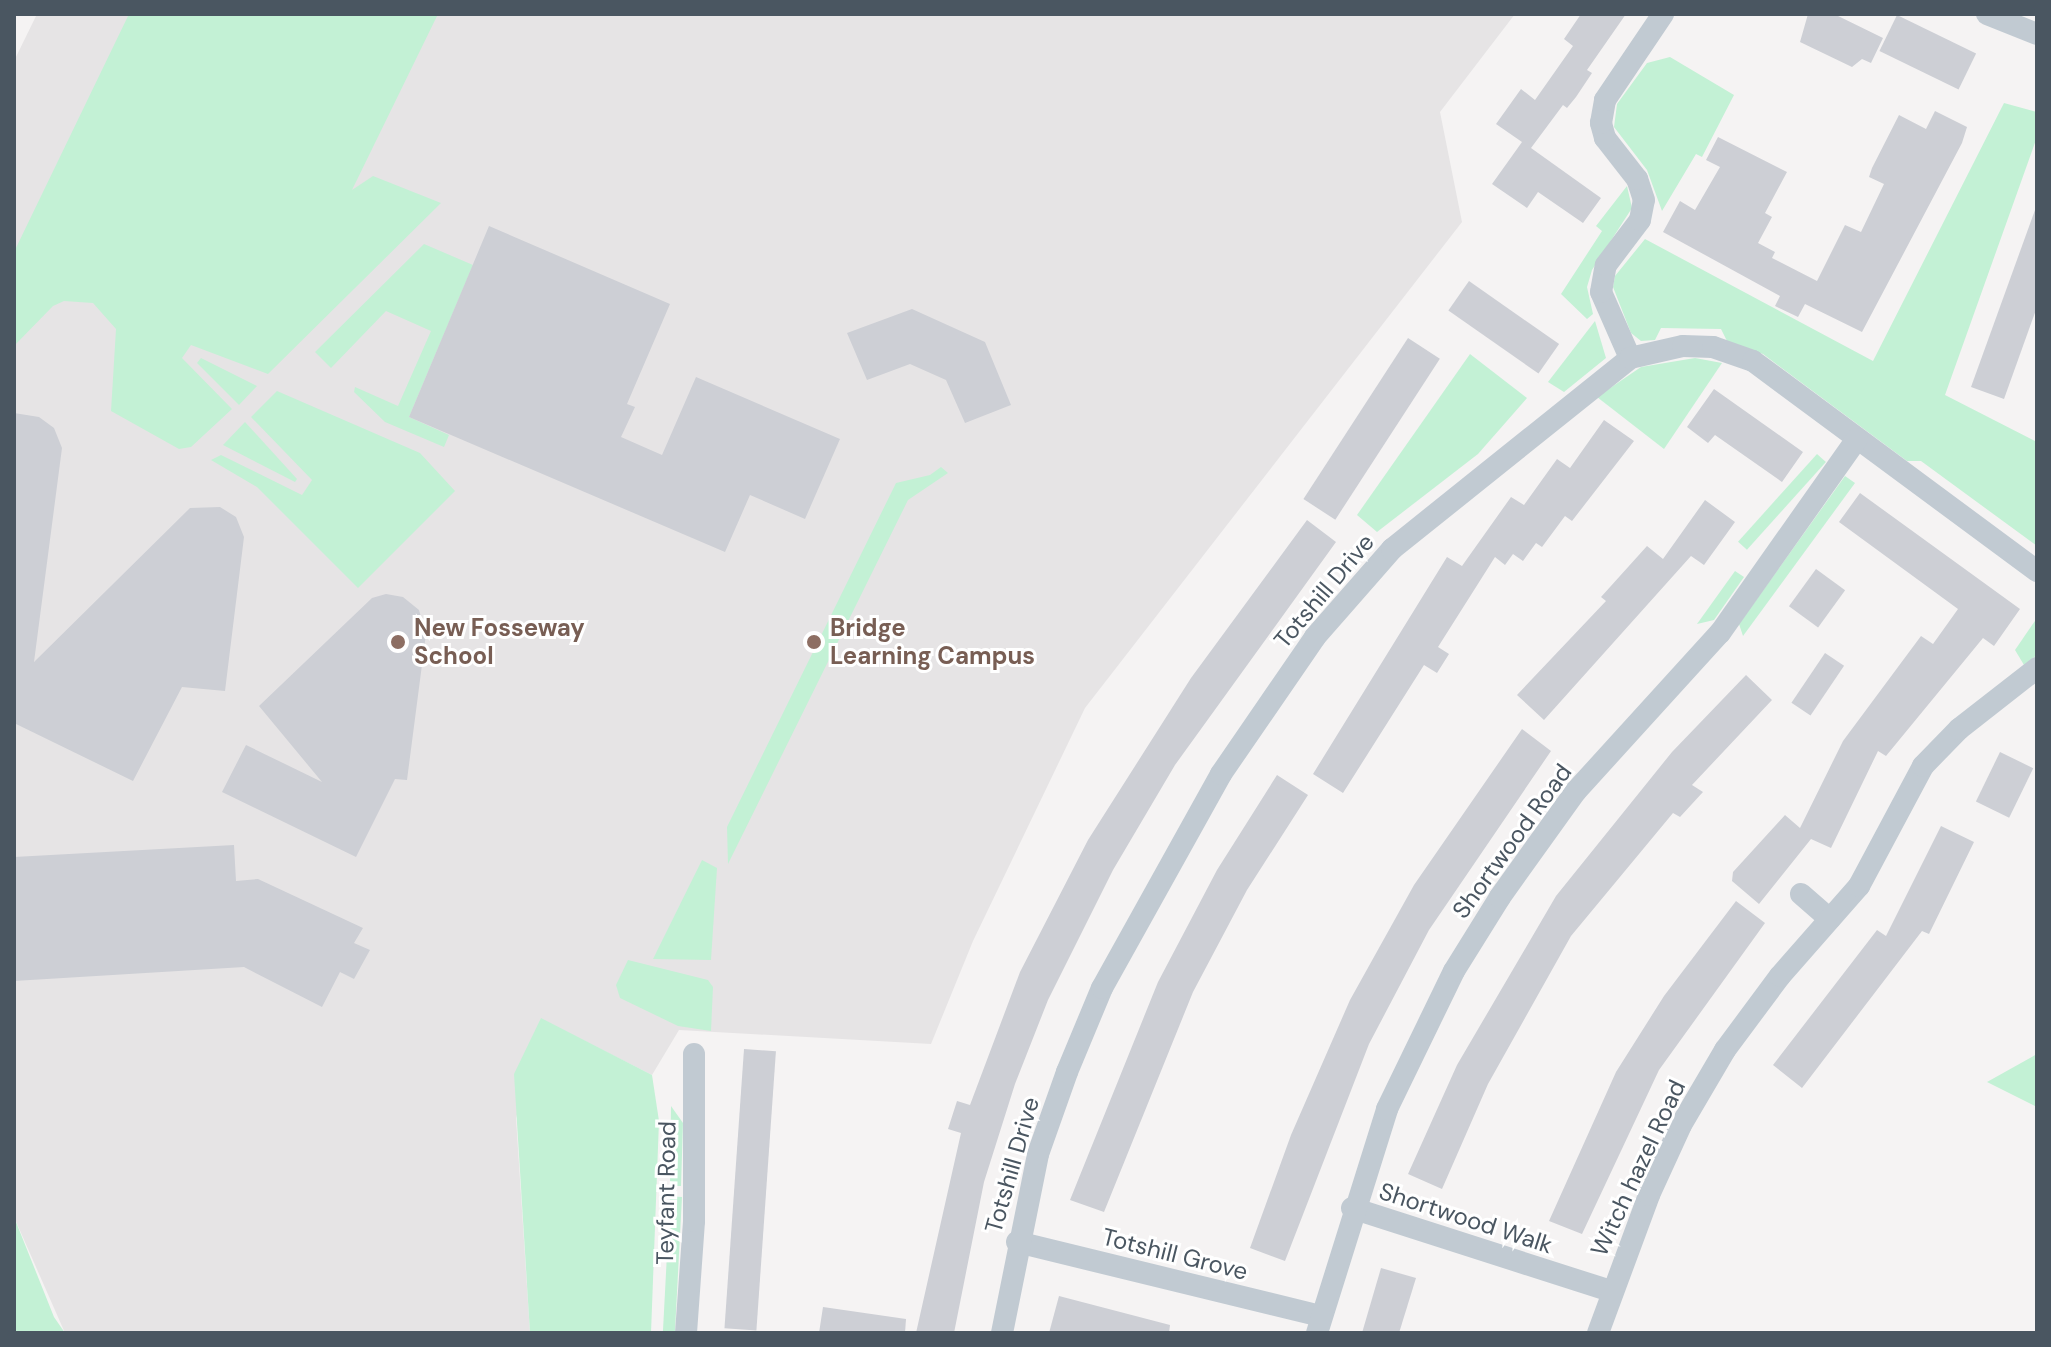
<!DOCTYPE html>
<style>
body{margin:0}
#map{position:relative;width:2051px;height:1347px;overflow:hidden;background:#f5f3f3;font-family:"DM Sans",sans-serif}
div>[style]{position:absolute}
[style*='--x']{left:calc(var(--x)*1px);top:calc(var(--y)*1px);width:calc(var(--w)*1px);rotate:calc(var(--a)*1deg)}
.education>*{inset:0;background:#e6e4e5}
.green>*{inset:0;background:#c3f1d5;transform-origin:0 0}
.building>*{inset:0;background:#cdcfd5;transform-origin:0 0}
.street>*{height:22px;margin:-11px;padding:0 11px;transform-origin:11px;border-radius:11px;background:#c1cad2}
.dots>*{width:22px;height:22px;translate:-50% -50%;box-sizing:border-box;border:4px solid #fff;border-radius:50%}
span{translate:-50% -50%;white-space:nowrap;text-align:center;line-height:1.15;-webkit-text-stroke:6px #fff;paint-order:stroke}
.street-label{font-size:24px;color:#4a5661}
.education-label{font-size:24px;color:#785e54;font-weight:700}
.left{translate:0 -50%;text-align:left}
.frame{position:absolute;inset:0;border:16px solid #4a5661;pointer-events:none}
</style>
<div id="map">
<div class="education">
<div style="clip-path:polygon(37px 14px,1515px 14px,1440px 112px,1462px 222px,1085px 708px,973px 941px,931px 1044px,679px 1030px,652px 1075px,541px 1019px,516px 1118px,530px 1333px,65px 1333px,14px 1217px,14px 61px)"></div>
</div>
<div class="green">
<div style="clip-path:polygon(129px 14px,438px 14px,352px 190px,373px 176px,441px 203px,268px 374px,191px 345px,182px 358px,232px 409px,191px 447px,179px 449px,111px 411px,116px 329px,93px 303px,64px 301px,53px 306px,14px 346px,14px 252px)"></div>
<div style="clip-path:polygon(1670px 57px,1734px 95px,1702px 157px,1696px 154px,1662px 211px,1647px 170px,1614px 127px,1617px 104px,1647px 63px)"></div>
<div style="clip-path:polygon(2004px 103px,2037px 112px,2037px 137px,1945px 395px,2037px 442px,2037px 546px,1921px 461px,1907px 461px,1763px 354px,1727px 341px,1721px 329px,1661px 328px,1655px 340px,1641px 341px,1631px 333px,1613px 287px,1615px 276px,1645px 239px,1873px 361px)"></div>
<div style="clip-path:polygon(1627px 186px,1632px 208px,1592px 270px,1587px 287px,1593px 314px,1587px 319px,1561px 294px,1602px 231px,1596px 226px)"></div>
<div style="clip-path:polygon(424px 244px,473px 265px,409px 417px,449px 435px,444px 447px,385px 422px,354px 392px,355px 387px,398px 406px,431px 331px,386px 311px,331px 368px,315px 352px)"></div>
<div style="clip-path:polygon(1595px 321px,1606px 358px,1564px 392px,1548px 382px)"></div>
<div style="clip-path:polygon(1470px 354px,1527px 398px,1478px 454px,1377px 532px,1357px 515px)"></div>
<div style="clip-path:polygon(201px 358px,257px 386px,239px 405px,197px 363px)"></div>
<div style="clip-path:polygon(1695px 358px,1722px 363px,1664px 449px,1597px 397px,1641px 367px)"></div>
<div style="clip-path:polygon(277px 391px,420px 453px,455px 491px,358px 588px,257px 487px,211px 460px,221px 455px,302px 495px,312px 480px,251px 417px)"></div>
<div style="clip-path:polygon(245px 422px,297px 479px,295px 482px,223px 445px)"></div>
<div style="left:1817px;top:454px;width:12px;height:118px;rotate:42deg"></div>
<div style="clip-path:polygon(941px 467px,948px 473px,908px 500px,728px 864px,727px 827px,896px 483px,930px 475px)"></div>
<div style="clip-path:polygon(1845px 476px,1855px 483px,1743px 636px,1739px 624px)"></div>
<div style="clip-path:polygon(1735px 571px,1744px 577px,1714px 620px,1697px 624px)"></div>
<div style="clip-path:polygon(2037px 618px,2037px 655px,2024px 665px,2015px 650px)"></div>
<div style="clip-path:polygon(702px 860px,717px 868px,711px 960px,653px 959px)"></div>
<div style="clip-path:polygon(628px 960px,708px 980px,713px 987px,711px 1031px,678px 1026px,620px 998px,616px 985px)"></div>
<div style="clip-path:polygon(541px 1018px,652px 1075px,659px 1121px,651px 1333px,530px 1333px,514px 1074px)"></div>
<div style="clip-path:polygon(2037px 1054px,2037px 1107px,1987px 1082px)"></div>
<div style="clip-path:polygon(671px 1106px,683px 1123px,681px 1186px,670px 1186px)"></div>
<div style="left:682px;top:1197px;width:136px;height:12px;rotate:93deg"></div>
<div style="clip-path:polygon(14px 1217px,54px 1317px,65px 1333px,14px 1333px)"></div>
</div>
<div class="building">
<div style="clip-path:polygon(1581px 14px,1626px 14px,1587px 70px,1592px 73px,1576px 97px,1567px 108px,1563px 105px,1531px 148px,1601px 198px,1583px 223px,1538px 192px,1527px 208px,1492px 184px,1522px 142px,1496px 124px,1521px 89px,1535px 100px,1573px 46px,1564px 39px)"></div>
<div style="clip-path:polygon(1808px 14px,1834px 14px,1883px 38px,1871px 63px,1862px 59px,1852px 67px,1800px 42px)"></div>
<div style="left:1897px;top:15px;width:88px;height:40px;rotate:26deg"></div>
<div style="clip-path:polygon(1935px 111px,1967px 127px,1962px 143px,1862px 332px,1805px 304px,1798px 317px,1775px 306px,1780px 296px,1663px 232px,1680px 201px,1695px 210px,1720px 167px,1706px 160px,1718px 137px,1787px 172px,1765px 213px,1772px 217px,1758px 243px,1775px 252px,1772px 258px,1817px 281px,1845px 225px,1861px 232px,1884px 184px,1869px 177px,1872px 168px,1899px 115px,1926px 129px)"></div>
<div style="clip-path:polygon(2035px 210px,2037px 307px,2004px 399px,1971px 387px)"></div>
<div style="clip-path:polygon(489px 226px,670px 304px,627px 404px,635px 407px,621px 437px,662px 455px,696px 377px,840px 439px,805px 519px,750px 495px,725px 552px,409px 417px)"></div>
<div style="left:1469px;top:281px;width:110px;height:36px;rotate:35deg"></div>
<div style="clip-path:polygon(912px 309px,985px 342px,1011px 405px,965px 423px,946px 380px,910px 364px,867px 380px,847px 333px)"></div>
<div style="left:1408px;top:338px;width:38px;height:192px;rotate:33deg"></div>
<div style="clip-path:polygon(1714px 389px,1803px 452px,1782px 482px,1715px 435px,1708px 443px,1687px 427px)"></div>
<div style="clip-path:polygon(14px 413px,39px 417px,54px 428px,62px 448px,34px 662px,190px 508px,220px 507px,236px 517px,244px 537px,225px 691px,182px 687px,133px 781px,14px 723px)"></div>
<div style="clip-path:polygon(1604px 420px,1634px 441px,1572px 521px,1565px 516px,1542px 547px,1536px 543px,1523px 561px,1513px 554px,1505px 565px,1495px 557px,1438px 647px,1449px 654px,1437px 673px,1424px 665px,1343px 793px,1313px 774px,1447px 557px,1462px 566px,1511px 497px,1524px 505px,1557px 459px,1570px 468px)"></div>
<div style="clip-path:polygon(1860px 493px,2020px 609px,1994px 646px,1983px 638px,1886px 756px,1878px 751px,1831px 848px,1811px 839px,1759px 904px,1732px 881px,1733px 872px,1785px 815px,1800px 828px,1843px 741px,1921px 636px,1933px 644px,1958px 609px,1839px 522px)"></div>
<div style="clip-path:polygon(1705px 500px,1735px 522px,1704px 565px,1691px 556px,1544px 720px,1517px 695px,1606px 601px,1601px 597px,1647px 546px,1663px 559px)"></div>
<div style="clip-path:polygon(1307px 520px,1336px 542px,1175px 765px,1113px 870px,1048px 1000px,1015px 1084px,984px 1182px,954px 1333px,916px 1333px,961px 1133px,948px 1129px,957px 1101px,970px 1105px,1020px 972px,1088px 840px,1191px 678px)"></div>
<div style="left:1816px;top:569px;width:36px;height:46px;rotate:36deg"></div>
<div style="clip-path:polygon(386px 594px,403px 597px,419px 610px,426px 634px,407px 780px,395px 779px,356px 857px,222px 792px,246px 745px,322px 782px,259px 706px,372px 598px)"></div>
<div style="left:1825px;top:653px;width:23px;height:60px;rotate:34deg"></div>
<div style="clip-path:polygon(1746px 675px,1772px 700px,1692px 785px,1703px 792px,1680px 817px,1673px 813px,1571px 936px,1488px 1084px,1442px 1189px,1408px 1174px,1457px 1065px,1556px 896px,1672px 752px)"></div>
<div style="clip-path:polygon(1522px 729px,1551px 751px,1429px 930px,1369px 1044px,1285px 1261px,1250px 1248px,1291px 1135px,1350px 1000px,1414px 885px)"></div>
<div style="left:2000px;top:752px;width:37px;height:55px;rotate:26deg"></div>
<div style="clip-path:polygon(1277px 775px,1308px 795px,1247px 890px,1193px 992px,1104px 1212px,1070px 1200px,1158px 982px,1217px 870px)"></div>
<div style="clip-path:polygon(1941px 826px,1974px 842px,1929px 934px,1922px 931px,1802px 1088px,1773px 1065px,1877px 930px,1886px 936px)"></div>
<div style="clip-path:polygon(234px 845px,236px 881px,258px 879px,363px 928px,354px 943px,370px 950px,354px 979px,340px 972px,322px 1007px,244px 967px,14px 981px,14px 857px)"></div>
<div style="clip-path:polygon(1736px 901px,1765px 923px,1659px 1070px,1582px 1234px,1549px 1221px,1616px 1072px,1664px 996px)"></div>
<div style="left:744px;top:1049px;width:32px;height:280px;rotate:4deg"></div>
<div style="clip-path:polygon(1381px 1268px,1416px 1278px,1399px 1333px,1362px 1333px)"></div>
<div style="clip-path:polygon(1059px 1296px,1170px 1325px,1169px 1333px,1049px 1333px)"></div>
<div style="clip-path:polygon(823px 1307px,906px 1319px,905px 1333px,819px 1333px)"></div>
</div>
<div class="street">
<div style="--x:1987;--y:14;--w:54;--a:21.8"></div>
<div style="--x:1630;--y:358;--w:72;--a:-113.7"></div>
<div style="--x:1601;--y:292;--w:27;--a:-80"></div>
<div style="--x:1606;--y:265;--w:56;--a:-52.9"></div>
<div style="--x:1640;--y:220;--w:20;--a:-79"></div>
<div style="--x:1644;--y:200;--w:22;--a:-108"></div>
<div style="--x:1637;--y:179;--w:52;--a:-128"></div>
<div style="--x:1605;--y:138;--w:16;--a:-105"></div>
<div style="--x:1601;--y:123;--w:23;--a:-80"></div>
<div style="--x:1605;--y:100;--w:104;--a:-56"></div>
<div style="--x:1801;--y:894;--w:38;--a:41"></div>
<div style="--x:1352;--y:1208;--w:271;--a:17.8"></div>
<div style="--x:1017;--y:1242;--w:312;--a:13.7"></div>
<div style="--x:686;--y:1333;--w:112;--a:-85.9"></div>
<div style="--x:694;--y:1221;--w:167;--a:-90"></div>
<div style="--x:1002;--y:1333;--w:183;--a:-78.6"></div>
<div style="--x:1038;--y:1154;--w:87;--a:-70.5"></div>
<div style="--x:1067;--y:1072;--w:91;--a:-67.4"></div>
<div style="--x:1102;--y:988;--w:245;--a:-60.9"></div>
<div style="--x:1221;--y:774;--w:166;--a:-55.5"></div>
<div style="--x:1315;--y:637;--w:117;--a:-48.8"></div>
<div style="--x:1392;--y:549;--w:305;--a:-38.7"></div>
<div style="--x:1630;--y:358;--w:54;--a:-12.8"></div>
<div style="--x:1683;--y:346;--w:30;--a:2"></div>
<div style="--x:1713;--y:347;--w:42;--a:19.3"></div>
<div style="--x:1753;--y:361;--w:353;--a:36.5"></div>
<div style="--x:1317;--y:1333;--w:235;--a:-72.6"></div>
<div style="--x:1387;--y:1109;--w:153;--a:-64.1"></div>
<div style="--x:1454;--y:971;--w:87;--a:-58.1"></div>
<div style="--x:1500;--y:897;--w:130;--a:-54.4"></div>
<div style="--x:1576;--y:791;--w:214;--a:-47.7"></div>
<div style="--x:1720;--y:633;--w:237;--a:-54.8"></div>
<div style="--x:1598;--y:1333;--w:147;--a:-69.7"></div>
<div style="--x:1649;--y:1195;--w:77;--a:-65.4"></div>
<div style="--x:1681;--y:1125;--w:87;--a:-59.6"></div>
<div style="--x:1725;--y:1050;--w:92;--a:-53.4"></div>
<div style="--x:1780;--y:976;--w:120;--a:-48.7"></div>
<div style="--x:1859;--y:886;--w:136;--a:-61.9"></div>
<div style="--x:1923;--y:766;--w:52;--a:-45.8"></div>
<div style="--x:1959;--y:729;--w:99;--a:-38"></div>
</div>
<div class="dots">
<div style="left:398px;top:642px;background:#8d6e63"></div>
<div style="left:814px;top:642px;background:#8d6e63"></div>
</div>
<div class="street-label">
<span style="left:1324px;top:591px;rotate:-50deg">Totshill Drive</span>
<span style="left:1512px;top:841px;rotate:-54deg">Shortwood Road</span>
<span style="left:1012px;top:1165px;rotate:-74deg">Totshill Drive</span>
<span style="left:1638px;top:1168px;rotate:-65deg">Witch hazel Road</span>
<span style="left:666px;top:1193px;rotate:-89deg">Teyfant Road</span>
<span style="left:1466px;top:1218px;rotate:18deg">Shortwood Walk</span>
<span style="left:1175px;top:1254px;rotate:14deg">Totshill Grove</span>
</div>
<div class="education-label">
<span class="left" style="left:414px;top:642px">New Fosseway<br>School</span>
<span class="left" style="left:830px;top:642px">Bridge<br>Learning Campus</span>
</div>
<div class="frame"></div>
</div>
